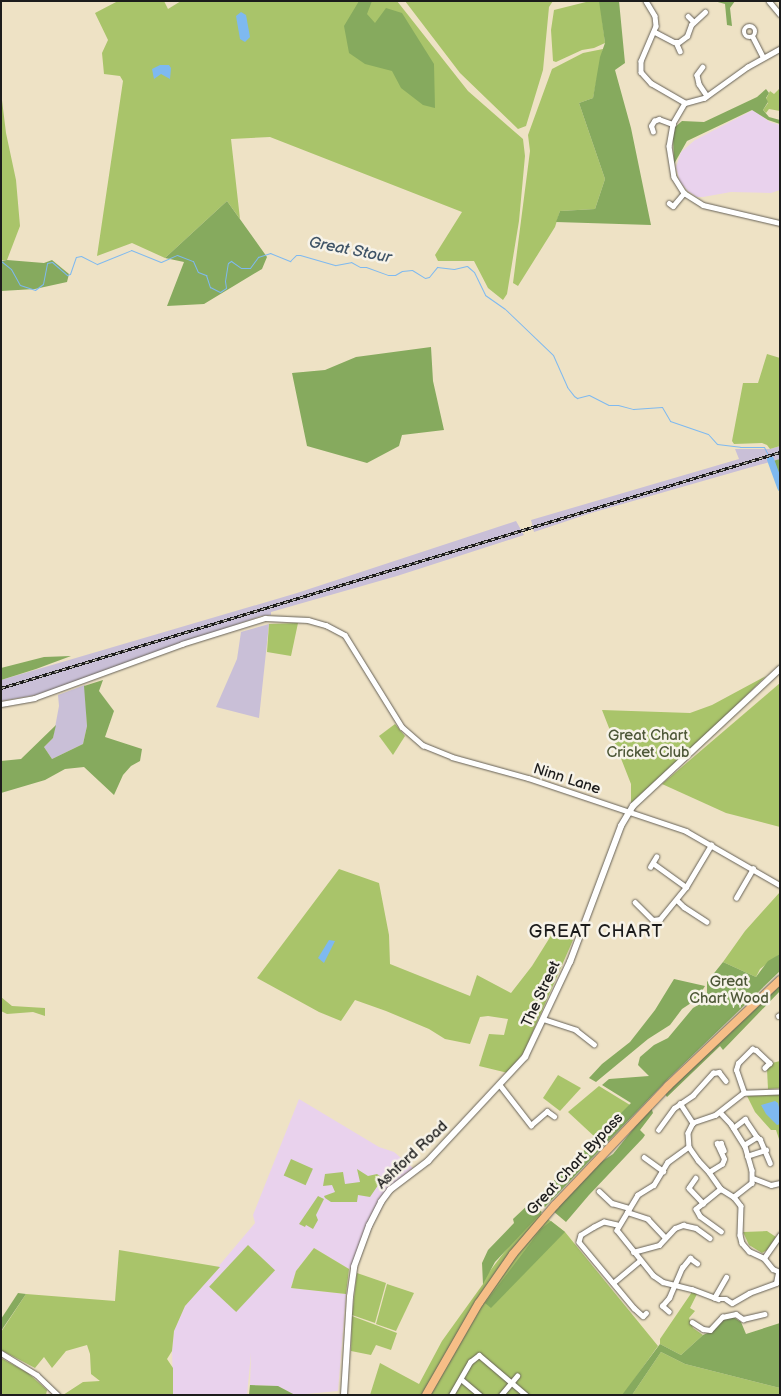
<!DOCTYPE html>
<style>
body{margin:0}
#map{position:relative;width:781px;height:1396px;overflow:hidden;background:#eee2c5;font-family:"Balsamiq Sans",sans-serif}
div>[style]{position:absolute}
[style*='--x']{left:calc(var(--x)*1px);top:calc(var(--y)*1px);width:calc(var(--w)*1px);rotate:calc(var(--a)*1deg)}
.built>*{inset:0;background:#e9d2ed}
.industrial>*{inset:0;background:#c9bfd7}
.green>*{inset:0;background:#a9c46a;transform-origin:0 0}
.forest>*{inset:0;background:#86aa5e}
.water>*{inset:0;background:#7eb9f0}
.stream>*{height:1px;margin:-0.5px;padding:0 0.5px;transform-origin:0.5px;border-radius:0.5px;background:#7eb9f0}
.river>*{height:7px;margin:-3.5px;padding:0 3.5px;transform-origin:3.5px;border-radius:3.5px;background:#7eb9f0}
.roads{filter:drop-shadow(0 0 1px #666157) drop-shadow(0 0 1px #666157)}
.minor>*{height:4.5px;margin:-2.25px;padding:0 2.25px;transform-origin:2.25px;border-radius:2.25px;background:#fff}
.minor>.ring{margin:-2.25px;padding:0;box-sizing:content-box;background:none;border:4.5px solid #fff;border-radius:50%}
.tertiary>*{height:5.5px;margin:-2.75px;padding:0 2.75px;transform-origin:2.75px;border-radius:2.75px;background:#fff}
.primary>*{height:8px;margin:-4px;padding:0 4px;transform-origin:4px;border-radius:4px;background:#f6be87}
.rail>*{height:3px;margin-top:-1.5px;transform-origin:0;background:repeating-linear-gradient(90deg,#f7f3e8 0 4px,#1c1c1c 0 8px);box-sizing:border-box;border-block:1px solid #1c1c1c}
span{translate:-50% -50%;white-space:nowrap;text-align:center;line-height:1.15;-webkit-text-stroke:5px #f7f3e8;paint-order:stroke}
.park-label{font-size:15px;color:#4d5737}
.street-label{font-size:15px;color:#1c1c1c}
.water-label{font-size:16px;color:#3e5366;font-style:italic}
.quarter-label{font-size:18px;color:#1c1c1c;letter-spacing:1px}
.frame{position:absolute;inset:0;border:2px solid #1c1c1c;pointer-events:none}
</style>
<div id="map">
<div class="built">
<div style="clip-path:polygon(753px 110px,770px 122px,780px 125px,780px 190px,771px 193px,731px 192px,703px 197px,697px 197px,688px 191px,680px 182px,676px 167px,681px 152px,695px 140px)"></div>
<div style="clip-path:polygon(299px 1099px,379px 1147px,394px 1152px,414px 1169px,389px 1189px,351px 1267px,349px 1269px,314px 1248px,296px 1271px,291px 1288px,346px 1294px,338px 1391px,295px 1395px,278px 1386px,250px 1385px,251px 1353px,247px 1395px,173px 1395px,172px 1351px,174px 1331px,185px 1306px,255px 1223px,253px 1215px)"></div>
</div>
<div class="industrial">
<div style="clip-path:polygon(780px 446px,780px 459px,591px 513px,534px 532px,531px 520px,739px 459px,735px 449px,770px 449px)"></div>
<div style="clip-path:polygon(516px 521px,524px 535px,397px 576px,271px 612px,271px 615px,261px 616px,36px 695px,1px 701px,1px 680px,297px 593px)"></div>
<div style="clip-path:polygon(269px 624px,259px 718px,216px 707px,237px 659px,241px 632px)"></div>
<div style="clip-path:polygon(85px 685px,87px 726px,83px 744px,52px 759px,44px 747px,53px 738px,59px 706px,58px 695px)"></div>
</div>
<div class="green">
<div style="clip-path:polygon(118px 1px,164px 1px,168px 9px,181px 1px,397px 1px,468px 91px,523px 139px,525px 156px,519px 221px,507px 294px,503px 300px,488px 288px,474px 261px,438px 261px,435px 255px,462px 212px,270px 137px,231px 139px,240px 219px,227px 201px,165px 258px,132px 243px,97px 256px,123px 81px,120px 76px,104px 74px,102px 53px,108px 40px,95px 13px)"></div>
<div style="clip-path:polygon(405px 1px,553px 1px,549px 7px,543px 70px,526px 126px,518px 129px,460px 73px)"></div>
<div style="clip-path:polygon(590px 1px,600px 1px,605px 43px,594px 48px,582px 50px,556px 62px,553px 61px,551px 30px,554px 10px)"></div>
<div style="clip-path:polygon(603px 49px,593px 98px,579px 103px,605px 179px,595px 209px,560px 211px,555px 227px,518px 286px,513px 283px,530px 151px,528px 135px,552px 69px,583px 53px)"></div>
<div style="clip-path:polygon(780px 88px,780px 111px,769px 109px,766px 113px,763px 110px,768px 103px,766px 99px,770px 91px,774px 94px)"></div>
<div style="clip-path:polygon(1px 92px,6px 133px,16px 180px,20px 226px,7px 260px,1px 260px)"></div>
<div style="clip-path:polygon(767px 354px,780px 358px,780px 446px,770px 449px,767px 445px,762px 443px,734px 444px,732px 441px,743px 383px,758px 383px)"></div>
<div style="clip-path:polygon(298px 623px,291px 656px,267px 652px,269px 624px)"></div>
<div style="clip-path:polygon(766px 676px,714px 727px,631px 803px,631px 784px,602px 710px,690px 713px,712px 705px)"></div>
<div style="clip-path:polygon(780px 683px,780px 827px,726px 813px,662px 784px)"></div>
<div style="clip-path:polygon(395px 724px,405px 736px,393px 755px,379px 736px)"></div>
<div style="clip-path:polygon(339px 869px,379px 883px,389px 935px,390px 964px,470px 996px,477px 975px,511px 993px,532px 966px,557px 926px,573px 940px,524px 1052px,508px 1073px,479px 1066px,489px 1034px,504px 1035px,508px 1019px,488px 1016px,480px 1017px,470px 1044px,445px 1039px,429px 1029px,386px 1011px,355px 1000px,341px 1021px,319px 1012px,257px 978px)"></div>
<div style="clip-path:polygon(780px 892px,780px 954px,760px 969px,756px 977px,723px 962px,745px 931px)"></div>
<div style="clip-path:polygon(1px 997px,12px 1006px,45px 1008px,45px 1016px,33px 1012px,7px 1014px,1px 1011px)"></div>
<div style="clip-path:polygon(780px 1061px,780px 1088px,768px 1089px,767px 1069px,772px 1063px)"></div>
<div style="clip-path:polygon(558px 1075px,581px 1088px,560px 1111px,543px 1098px)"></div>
<div style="clip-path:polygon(599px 1086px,630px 1105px,596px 1138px,568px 1112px)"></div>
<div style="clip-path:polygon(780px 1095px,780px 1142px,776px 1130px,771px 1130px,755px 1112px,747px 1096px)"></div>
<div style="left:291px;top:1159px;width:24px;height:18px;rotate:24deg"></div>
<div style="clip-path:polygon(357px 1169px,368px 1176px,377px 1174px,383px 1178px,370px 1197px,358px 1195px,357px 1202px,331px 1202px,325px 1198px,324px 1196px,335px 1192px,332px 1185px,323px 1186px,325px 1174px,343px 1172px,345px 1184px,360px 1182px)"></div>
<div style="clip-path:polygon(318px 1196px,324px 1199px,316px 1215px,318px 1220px,313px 1229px,306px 1225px,305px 1227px,299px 1224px)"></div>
<div style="clip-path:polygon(540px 1213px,565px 1232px,658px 1346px,623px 1395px,370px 1395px,380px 1363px,419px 1384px,442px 1341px,483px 1284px,483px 1280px,509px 1246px)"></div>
<div style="clip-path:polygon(767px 1231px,776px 1237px,767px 1250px,762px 1253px,749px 1245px,743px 1232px)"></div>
<div style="left:248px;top:1245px;width:37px;height:57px;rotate:43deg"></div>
<div style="clip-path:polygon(314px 1248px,349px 1269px,346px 1294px,291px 1288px,296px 1271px)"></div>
<div style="clip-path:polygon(119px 1250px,220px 1267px,185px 1306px,174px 1331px,172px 1351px,167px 1359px,173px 1368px,173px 1395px,63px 1395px,83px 1382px,100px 1381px,91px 1374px,90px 1354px,87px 1345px,66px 1351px,52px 1368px,44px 1357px,35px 1368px,1px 1350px,1px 1332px,26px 1294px,115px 1301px)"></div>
<div style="clip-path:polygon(357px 1273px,386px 1283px,375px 1323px,352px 1315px)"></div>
<div style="clip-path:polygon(387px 1284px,414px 1293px,396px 1331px,376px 1324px)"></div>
<div style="clip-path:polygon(692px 1292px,697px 1294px,690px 1308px,695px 1311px,689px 1318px,693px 1328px,703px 1335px,681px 1355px,660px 1344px,660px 1339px)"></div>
<div style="clip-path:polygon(352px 1316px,397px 1333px,391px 1350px,376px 1345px,371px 1355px,351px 1351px)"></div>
<div style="clip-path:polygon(661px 1352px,685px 1364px,780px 1388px,780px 1395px,632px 1395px)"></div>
<div style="clip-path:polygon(1px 1358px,28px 1373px,47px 1390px,46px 1395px,1px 1395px)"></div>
</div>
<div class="forest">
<div style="clip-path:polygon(359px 1px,372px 1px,367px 14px,375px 23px,386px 8px,402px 13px,434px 64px,435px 108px,423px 105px,401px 88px,392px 71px,365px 64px,349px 53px,344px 26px)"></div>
<div style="clip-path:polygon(599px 1px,619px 1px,625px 63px,615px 70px,631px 128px,651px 225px,556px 222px,560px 211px,595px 209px,605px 179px,579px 103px,593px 98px,600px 57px,605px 43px)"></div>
<div style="clip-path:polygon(714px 1px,735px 1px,730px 8px,732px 26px,727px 25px,725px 4px)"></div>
<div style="clip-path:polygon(766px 89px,769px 93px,766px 98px,768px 102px,763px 110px,769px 117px,780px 120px,780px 124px,768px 120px,752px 110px,687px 141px,674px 164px,673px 138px,675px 127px,682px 121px,704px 122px,757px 97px)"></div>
<div style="clip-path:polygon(227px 201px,267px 257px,262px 269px,204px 304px,167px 306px,184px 262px,165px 258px)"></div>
<div style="clip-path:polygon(7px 260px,44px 263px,52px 260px,69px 274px,67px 282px,35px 289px,1px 291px,1px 261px)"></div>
<div style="clip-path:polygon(431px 347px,433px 381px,444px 430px,402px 435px,399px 446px,367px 463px,307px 446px,292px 373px,325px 370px,356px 357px)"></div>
<div style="clip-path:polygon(780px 459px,780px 507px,779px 491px,769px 462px)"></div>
<div style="clip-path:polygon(71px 656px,36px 669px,1px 680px,1px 668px,44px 657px)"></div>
<div style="clip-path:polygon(103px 680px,99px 691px,114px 711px,105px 737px,142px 749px,140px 761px,131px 766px,123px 775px,114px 795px,84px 767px,65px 769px,45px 780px,1px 793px,1px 761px,21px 759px,56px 725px,53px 738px,44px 747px,52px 759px,83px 744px,87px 726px,84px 686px)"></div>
<div style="clip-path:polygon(780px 954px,780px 971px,669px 1078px,545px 1207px,535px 1200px,631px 1103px,602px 1085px,609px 1079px,649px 1076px,638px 1065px,640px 1057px,654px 1045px,668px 1038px,693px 1008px,707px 1000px,707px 982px,723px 962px,756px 977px,768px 961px)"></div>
<div style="clip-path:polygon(674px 979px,705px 986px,697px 999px,682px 1009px,670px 1025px,648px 1039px,596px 1082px,589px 1078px,602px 1064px,630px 1042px,655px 1010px)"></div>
<div style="clip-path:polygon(780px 985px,780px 991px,723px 1050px,720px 1046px,667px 1097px,664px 1093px)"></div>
<div style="clip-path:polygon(651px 1107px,653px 1113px,640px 1130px,645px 1135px,643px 1138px,589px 1195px,566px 1222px,553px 1211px,595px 1166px,613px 1154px)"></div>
<div style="clip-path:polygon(530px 1203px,542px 1212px,495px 1262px,483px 1284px,482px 1263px,488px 1250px,514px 1223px,513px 1219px)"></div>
<div style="clip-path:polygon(551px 1221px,565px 1232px,491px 1308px,485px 1303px,541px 1229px)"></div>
<div style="clip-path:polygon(18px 1293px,26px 1294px,1px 1331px,1px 1319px)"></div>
<div style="clip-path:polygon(733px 1317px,741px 1322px,746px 1334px,780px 1323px,780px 1388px,685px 1364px,661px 1352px,632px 1395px,622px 1395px,660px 1344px,681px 1355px,703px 1335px,712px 1331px,718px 1321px)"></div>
<div style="clip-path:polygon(250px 1385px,278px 1386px,295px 1395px,249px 1395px)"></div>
</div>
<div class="water">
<div style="clip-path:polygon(241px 12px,246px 15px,250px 37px,245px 42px,240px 39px,236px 16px)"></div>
<div style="clip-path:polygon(160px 65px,169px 65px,171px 68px,170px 79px,161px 74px,154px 79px,152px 69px)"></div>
<div style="clip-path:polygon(329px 940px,335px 941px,324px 963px,318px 958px)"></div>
<div style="clip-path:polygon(775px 1101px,778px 1103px,780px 1112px,780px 1124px,777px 1125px,766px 1114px,761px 1105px)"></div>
</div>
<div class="stream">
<div style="--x:1;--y:261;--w:13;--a:39"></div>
<div style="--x:11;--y:269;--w:18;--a:61"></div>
<div style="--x:20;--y:285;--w:16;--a:18"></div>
<div style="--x:35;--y:290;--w:10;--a:-37"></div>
<div style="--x:43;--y:284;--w:21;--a:-79"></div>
<div style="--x:47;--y:263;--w:5;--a:-11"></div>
<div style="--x:52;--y:262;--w:20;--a:41"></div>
<div style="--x:67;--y:275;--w:3;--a:-18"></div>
<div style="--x:70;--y:274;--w:18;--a:-71"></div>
<div style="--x:76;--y:257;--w:5;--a:-11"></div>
<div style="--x:81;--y:256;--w:18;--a:27"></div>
<div style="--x:97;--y:264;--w:37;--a:-22"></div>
<div style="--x:131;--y:250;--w:32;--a:22"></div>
<div style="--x:161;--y:262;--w:17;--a:-24"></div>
<div style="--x:177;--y:255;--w:17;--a:21"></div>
<div style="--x:193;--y:261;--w:12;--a:66"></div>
<div style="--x:198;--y:272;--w:9;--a:21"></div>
<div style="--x:206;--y:275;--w:13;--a:72"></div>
<div style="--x:210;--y:287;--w:11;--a:27"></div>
<div style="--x:220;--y:292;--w:7;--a:-34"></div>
<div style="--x:226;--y:288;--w:7;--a:-98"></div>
<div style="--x:225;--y:281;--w:18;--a:-81"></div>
<div style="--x:228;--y:263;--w:4;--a:-34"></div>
<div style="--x:231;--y:261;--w:12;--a:35"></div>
<div style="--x:241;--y:268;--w:9;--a:0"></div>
<div style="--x:250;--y:268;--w:14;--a:-54"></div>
<div style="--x:258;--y:257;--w:13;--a:-18"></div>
<div style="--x:270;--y:253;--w:22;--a:22"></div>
<div style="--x:290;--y:261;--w:8;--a:-45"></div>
<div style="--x:296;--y:255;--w:4;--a:0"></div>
<div style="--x:300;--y:255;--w:37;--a:16"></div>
<div style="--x:336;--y:265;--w:15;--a:-11"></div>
<div style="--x:351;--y:262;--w:10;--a:29"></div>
<div style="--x:360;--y:267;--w:6;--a:0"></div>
<div style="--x:366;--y:267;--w:23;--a:20"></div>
<div style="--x:388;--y:275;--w:7;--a:0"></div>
<div style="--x:395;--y:275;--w:8;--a:-30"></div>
<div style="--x:402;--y:271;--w:10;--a:-6"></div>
<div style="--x:412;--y:270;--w:15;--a:32"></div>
<div style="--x:425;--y:278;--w:4;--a:-14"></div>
<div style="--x:429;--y:277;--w:13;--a:-51"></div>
<div style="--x:437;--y:267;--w:17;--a:7"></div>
<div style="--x:454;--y:269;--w:13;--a:-13"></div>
<div style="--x:467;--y:266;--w:9;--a:41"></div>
<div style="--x:474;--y:272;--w:25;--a:64"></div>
<div style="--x:485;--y:295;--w:24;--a:35"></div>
<div style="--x:505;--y:309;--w:66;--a:43.8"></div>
<div style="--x:553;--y:355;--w:35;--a:66"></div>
<div style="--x:567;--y:387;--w:11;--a:52"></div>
<div style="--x:574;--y:396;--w:4;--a:34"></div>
<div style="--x:577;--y:398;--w:12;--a:-14"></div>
<div style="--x:589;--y:395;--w:22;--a:27"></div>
<div style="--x:609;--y:405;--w:9;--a:0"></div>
<div style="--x:618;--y:405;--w:16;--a:15"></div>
<div style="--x:633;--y:409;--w:29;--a:-4"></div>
<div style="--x:662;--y:407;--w:16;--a:60"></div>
<div style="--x:670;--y:421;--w:40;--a:18.9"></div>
<div style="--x:708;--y:434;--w:13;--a:48"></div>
<div style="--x:717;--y:444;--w:23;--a:7"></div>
<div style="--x:740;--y:447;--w:24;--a:0"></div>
<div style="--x:764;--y:447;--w:13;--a:63"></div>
</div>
<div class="river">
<div style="--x:770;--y:459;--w:30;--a:70"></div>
</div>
<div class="roads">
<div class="minor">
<div style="--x:646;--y:1;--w:17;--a:59"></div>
<div style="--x:655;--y:16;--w:10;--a:84"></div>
<div style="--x:656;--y:26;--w:38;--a:113"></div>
<div style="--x:641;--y:61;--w:11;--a:90"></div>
<div style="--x:641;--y:72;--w:15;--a:48"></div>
<div style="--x:651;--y:83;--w:39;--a:30"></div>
<div style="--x:769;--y:1;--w:17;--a:50"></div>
<div style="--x:688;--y:16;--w:8;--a:45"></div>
<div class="ring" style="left:744px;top:26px;width:7.5px;height:7.5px"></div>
<div style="--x:655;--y:32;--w:21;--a:28"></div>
<div style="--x:674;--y:42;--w:5;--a:0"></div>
<div style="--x:679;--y:42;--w:10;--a:-37"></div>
<div style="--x:687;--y:36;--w:12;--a:-70"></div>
<div style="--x:691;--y:25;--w:19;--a:-43"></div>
<div style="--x:753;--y:37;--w:22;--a:63"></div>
<div style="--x:676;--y:42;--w:10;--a:66"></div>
<div style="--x:703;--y:67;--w:10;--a:127"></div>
<div style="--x:697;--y:75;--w:9;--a:77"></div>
<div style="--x:699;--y:84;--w:14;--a:56"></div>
<div style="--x:685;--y:103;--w:24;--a:120"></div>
<div style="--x:673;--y:124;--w:22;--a:100"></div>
<div style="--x:669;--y:146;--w:31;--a:81"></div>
<div style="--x:674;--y:177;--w:19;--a:58"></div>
<div style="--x:684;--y:193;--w:22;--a:32"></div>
<div style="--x:703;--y:205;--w:79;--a:13.2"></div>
<div style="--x:685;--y:103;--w:20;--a:-15"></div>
<div style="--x:704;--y:98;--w:53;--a:-35.8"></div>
<div style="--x:747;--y:67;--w:38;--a:-29"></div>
<div style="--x:653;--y:132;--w:6;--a:-108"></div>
<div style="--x:651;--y:126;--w:6;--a:-59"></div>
<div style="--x:654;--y:121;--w:5;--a:-22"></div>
<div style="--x:659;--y:119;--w:15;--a:20"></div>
<div style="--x:669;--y:203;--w:5;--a:37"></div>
<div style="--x:673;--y:206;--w:17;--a:-50"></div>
<div style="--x:1;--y:704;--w:34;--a:-10"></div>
<div style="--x:34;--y:698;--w:158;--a:-20"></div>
<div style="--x:182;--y:644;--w:87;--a:-17.4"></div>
<div style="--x:265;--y:618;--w:43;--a:2.7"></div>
<div style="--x:308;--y:620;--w:19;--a:16"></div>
<div style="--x:326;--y:625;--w:21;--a:28"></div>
<div style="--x:345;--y:635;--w:108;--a:58.2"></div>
<div style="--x:402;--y:727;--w:28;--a:41"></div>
<div style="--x:423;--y:745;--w:31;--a:22"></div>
<div style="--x:452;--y:757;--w:79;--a:15.4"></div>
<div style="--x:528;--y:778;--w:167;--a:18.5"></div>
<div style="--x:686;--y:831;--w:108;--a:29.9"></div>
<div style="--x:653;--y:863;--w:41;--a:36"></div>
<div style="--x:650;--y:867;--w:12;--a:-59"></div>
<div style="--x:736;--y:898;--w:34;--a:-60"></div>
<div style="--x:677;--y:900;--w:10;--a:45"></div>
<div style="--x:684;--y:907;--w:27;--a:33"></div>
<div style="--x:635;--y:902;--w:25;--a:45"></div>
<div style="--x:653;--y:920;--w:7;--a:-8"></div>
<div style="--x:660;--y:919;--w:41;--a:-50.9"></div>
<div style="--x:686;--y:887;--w:49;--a:-59.2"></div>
<div style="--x:778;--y:1016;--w:2;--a:-27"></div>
<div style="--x:543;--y:1019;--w:35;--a:18"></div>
<div style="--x:576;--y:1030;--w:23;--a:38"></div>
<div style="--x:500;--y:1085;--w:51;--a:52.2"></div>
<div style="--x:531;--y:1125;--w:21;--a:-41"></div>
<div style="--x:547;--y:1111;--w:9;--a:36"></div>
<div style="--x:780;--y:1092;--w:36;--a:178"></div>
<div style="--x:744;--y:1093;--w:36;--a:142"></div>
<div style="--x:716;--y:1115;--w:24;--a:161"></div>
<div style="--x:693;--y:1123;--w:11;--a:117"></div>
<div style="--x:688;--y:1133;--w:14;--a:86"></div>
<div style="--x:689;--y:1147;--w:16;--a:55"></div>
<div style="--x:698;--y:1160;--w:16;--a:47"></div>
<div style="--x:709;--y:1172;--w:21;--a:55"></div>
<div style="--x:721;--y:1189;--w:15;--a:32"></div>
<div style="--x:734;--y:1197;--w:11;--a:52"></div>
<div style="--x:741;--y:1206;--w:29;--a:92"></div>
<div style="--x:740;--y:1235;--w:8;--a:76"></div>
<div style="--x:742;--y:1243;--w:11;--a:49"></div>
<div style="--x:749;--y:1251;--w:17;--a:25"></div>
<div style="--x:764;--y:1258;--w:14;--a:51"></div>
<div style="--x:773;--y:1269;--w:8;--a:23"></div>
<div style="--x:744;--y:1093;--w:24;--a:-109"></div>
<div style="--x:736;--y:1070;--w:7;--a:-74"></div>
<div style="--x:738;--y:1063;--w:20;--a:-45"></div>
<div style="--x:752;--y:1049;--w:4;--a:14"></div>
<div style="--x:756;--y:1050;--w:19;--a:43"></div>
<div style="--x:770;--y:1063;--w:7;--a:135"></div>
<div style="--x:680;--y:1103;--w:24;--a:57"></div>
<div style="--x:720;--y:1112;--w:16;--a:47"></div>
<div style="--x:731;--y:1124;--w:26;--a:58"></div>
<div style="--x:745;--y:1146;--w:25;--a:74"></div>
<div style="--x:752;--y:1170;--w:13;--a:90"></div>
<div style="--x:752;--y:1183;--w:23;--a:142"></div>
<div style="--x:733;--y:1128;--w:15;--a:-37"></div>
<div style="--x:745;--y:1119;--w:22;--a:56"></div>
<div style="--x:658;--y:1130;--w:27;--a:-54"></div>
<div style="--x:674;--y:1108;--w:23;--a:-34"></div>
<div style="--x:693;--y:1095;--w:30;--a:-48"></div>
<div style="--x:713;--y:1073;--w:6;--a:-9"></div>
<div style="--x:719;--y:1072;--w:11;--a:52"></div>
<div style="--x:744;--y:1145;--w:15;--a:-32"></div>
<div style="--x:757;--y:1137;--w:4;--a:34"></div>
<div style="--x:760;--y:1139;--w:26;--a:67"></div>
<div style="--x:689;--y:1147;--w:26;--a:144"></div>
<div style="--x:668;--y:1162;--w:27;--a:121"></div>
<div style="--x:654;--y:1185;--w:19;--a:148"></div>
<div style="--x:638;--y:1195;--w:41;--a:121"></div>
<div style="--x:617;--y:1230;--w:58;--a:51.3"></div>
<div style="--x:653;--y:1275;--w:12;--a:35"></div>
<div style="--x:663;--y:1282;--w:30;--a:14"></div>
<div style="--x:692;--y:1289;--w:28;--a:21"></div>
<div style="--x:718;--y:1299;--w:8;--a:0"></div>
<div style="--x:726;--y:1299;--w:7;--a:34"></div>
<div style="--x:747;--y:1156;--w:20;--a:-18"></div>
<div style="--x:644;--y:1157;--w:24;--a:36"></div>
<div style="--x:709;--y:1172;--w:15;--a:-32"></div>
<div style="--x:722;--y:1164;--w:5;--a:-68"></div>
<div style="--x:724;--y:1159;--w:17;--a:-115"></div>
<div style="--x:717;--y:1144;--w:4;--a:-14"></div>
<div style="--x:721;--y:1143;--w:8;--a:67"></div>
<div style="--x:696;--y:1178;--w:12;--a:125"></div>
<div style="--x:689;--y:1188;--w:21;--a:47"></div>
<div style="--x:753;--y:1178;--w:19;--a:21"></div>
<div style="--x:771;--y:1185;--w:9;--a:-13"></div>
<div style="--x:721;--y:1189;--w:32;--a:141"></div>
<div style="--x:696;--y:1209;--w:8;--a:60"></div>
<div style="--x:700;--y:1216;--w:26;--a:36"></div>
<div style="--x:599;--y:1191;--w:18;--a:43"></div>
<div style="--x:612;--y:1203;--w:18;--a:16"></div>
<div style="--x:627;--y:1212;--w:22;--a:18"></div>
<div style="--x:648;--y:1219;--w:25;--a:47"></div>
<div style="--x:617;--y:1225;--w:13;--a:-167"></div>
<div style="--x:604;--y:1222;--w:11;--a:153"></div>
<div style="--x:594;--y:1227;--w:15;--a:148"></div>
<div style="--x:581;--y:1235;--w:7;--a:106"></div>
<div style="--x:579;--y:1242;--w:86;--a:50.2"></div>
<div style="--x:634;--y:1308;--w:12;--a:42"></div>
<div style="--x:643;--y:1316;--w:4;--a:-45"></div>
<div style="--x:633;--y:1252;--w:27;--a:-15"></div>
<div style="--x:659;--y:1245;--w:23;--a:-47"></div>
<div style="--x:675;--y:1228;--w:9;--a:-21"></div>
<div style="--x:683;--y:1225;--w:13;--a:13"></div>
<div style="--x:696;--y:1228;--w:17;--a:36"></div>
<div style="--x:764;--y:1258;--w:28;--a:-55"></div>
<div style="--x:613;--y:1283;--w:35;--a:-40"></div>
<div style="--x:714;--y:1298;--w:24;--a:-60"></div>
<div style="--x:732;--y:1303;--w:20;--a:-30"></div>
<div style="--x:749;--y:1293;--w:29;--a:-20"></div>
<div style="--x:776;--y:1283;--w:10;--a:-79"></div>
<div style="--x:669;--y:1312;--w:9;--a:-139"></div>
<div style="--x:662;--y:1306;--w:11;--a:-49"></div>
<div style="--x:669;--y:1298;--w:33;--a:-67"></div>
<div style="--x:682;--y:1268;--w:13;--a:-51"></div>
<div style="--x:690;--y:1258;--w:9;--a:36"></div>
<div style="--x:692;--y:1322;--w:13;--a:32"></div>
<div style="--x:703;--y:1329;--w:7;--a:8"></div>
<div style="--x:710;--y:1330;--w:18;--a:-47"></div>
<div style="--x:722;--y:1317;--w:14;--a:-12"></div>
<div style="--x:736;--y:1314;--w:9;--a:36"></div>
<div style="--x:743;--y:1319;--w:22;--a:-13"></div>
<div style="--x:1;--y:1353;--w:42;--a:31.4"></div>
<div style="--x:37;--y:1375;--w:29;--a:44"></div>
<div style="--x:461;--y:1379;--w:25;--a:40"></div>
<div style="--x:451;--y:1395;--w:38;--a:-60"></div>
<div style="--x:470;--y:1362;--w:11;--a:-38"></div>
<div style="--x:479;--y:1355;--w:62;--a:40.4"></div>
<div style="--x:501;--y:1395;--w:25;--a:-50"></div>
</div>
<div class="tertiary">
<div style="--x:344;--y:1395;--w:98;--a:-86.5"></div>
<div style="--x:350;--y:1297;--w:30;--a:-82"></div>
<div style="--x:354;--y:1267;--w:44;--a:-69.9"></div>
<div style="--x:369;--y:1226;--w:27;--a:-63"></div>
<div style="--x:381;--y:1202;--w:15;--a:-53"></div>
<div style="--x:390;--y:1190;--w:48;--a:-37.3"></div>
<div style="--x:428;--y:1161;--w:142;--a:-47"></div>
<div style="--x:525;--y:1057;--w:105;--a:-64.7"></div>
<div style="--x:570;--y:962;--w:145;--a:-69.4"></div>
<div style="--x:621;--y:826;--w:23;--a:-59"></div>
<div style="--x:633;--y:806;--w:201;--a:-43"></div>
</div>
<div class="primary">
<div style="--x:426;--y:1395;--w:106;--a:-60.1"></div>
<div style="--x:479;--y:1303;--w:60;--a:-55.2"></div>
<div style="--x:513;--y:1254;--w:65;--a:-49.4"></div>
<div style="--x:555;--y:1205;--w:164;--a:-46.5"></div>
<div style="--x:668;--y:1086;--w:154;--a:-43.4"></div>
</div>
</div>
<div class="rail">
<div style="--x:1;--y:688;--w:814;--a:-16.85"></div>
</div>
<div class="park-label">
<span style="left:648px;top:744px">Great Chart<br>Cricket Club</span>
<span style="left:729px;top:990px">Great<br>Chart Wood</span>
</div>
<div class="street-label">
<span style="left:567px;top:779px;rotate:18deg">Ninn Lane</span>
<span style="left:541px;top:994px;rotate:-65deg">The Street</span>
<span style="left:412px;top:1155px;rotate:-43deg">Ashford Road</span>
<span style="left:575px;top:1164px;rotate:-47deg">Great Chart Bypass</span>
</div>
<div class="water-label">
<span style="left:350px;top:251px;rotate:11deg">Great Stour</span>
</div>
<div class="quarter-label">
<span style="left:596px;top:932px">GREAT CHART</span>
</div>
<div class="frame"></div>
</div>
